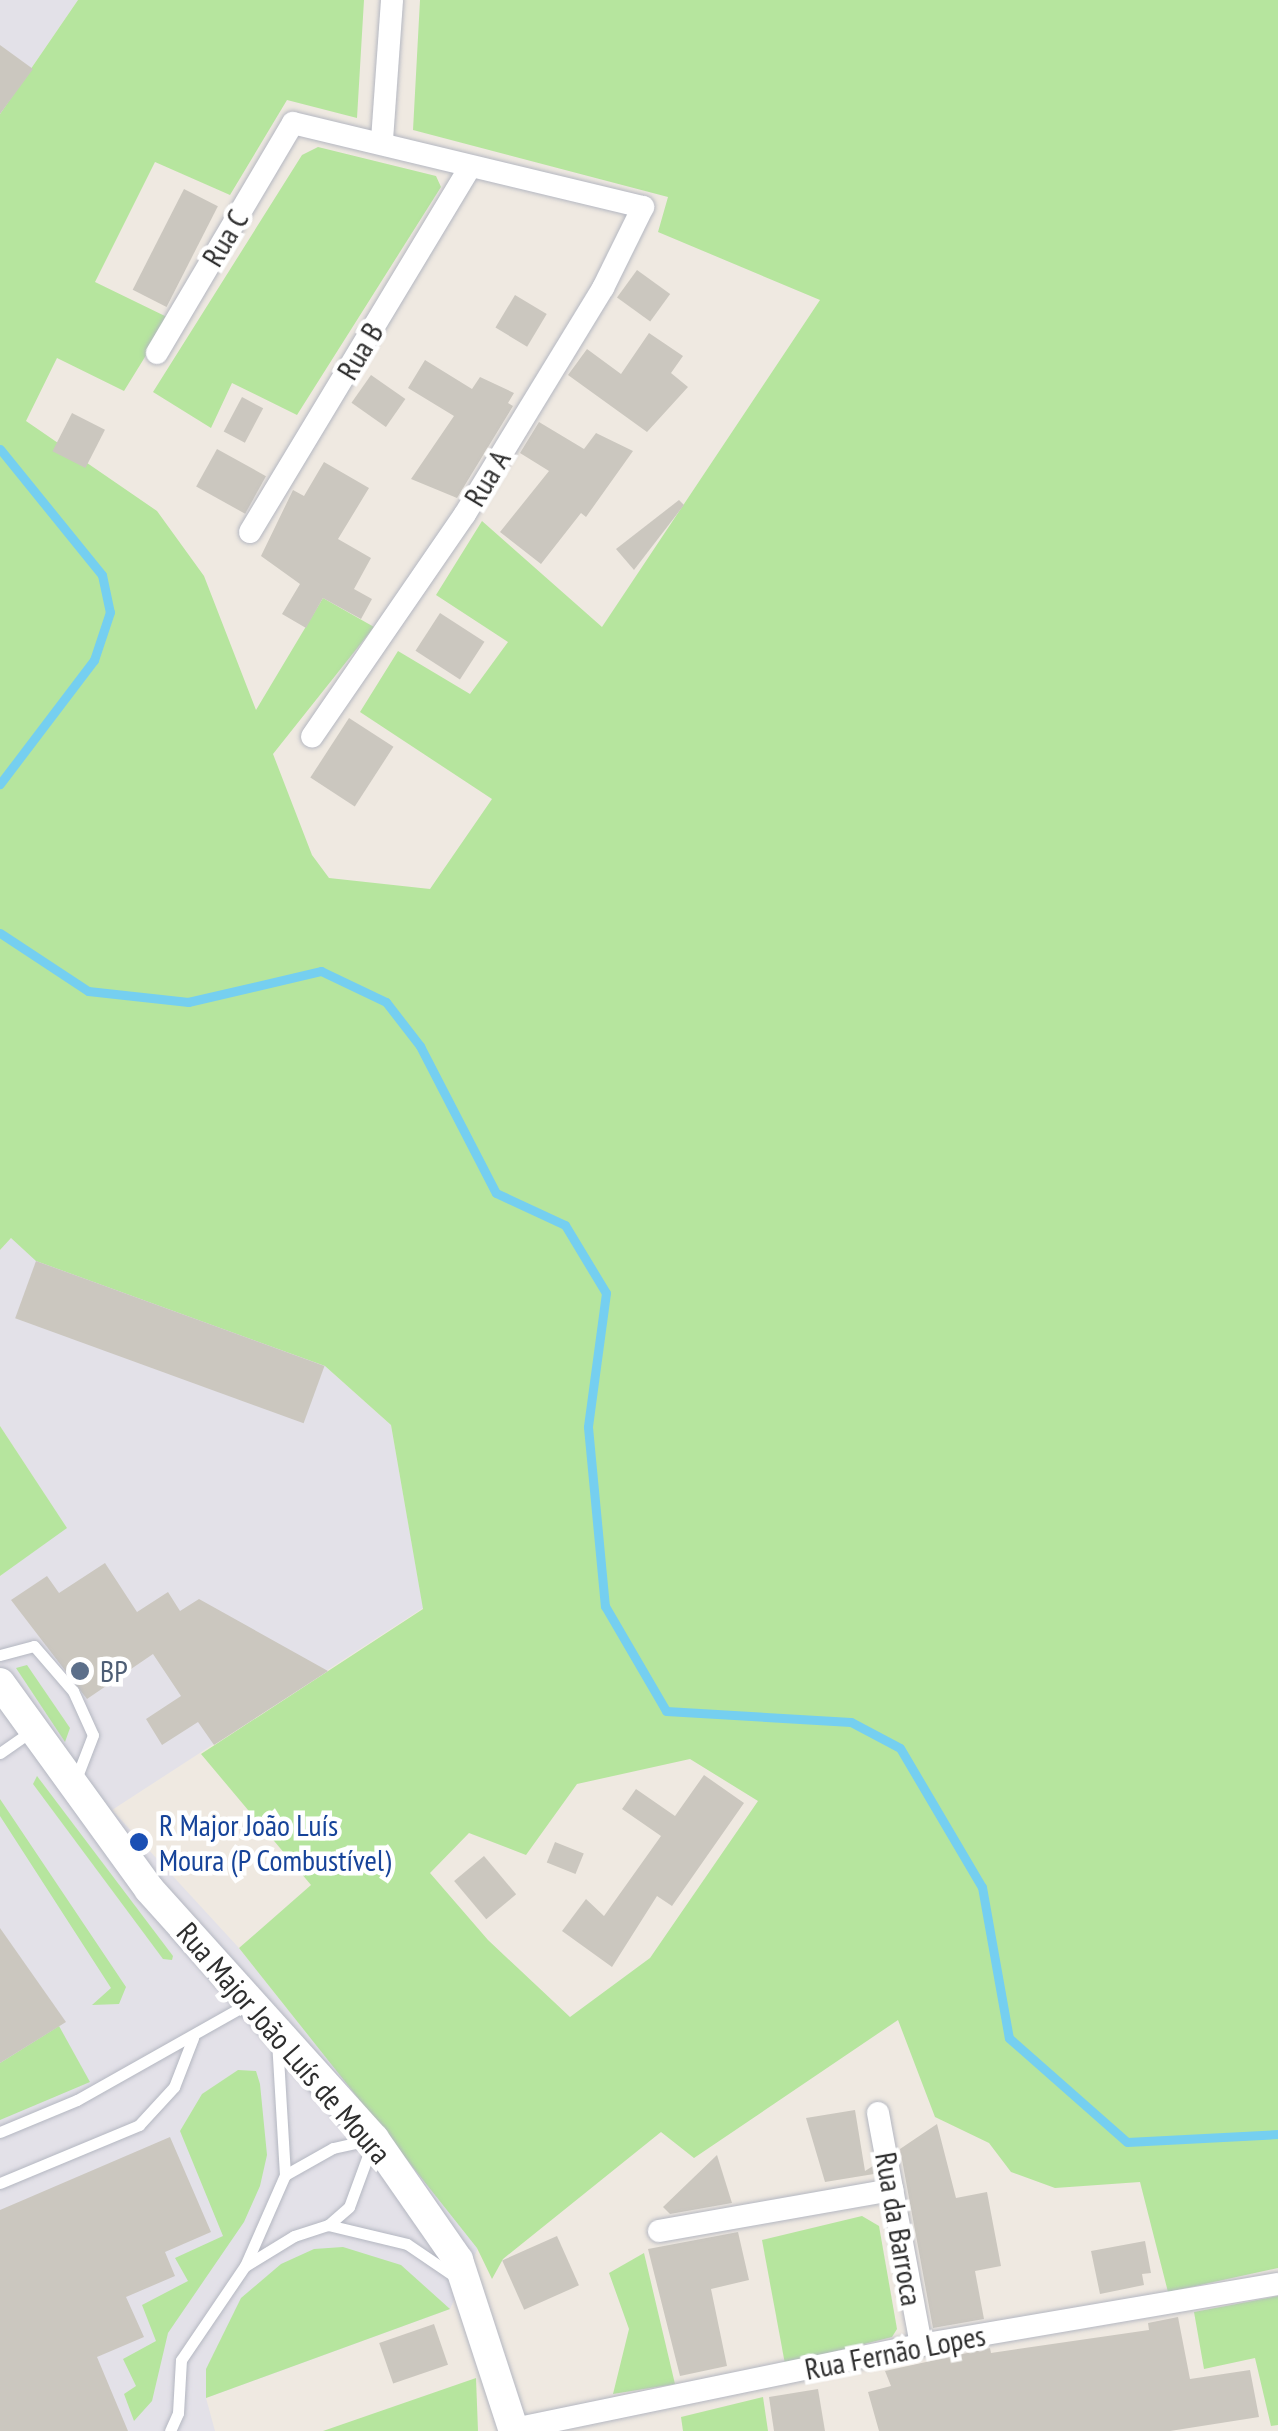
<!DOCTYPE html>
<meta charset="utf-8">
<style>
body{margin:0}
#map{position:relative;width:1278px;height:2431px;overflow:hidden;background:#efe9e1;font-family:"PT Sans Narrow",sans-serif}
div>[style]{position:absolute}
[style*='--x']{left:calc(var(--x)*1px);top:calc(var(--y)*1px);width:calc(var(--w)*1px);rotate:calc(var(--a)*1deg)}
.industrial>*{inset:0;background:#e3e1e8}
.green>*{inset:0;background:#b6e59e}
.stream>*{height:9px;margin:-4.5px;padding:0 4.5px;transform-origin:4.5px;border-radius:4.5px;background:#75cff0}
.building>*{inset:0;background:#cbc7bf;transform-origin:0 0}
.roads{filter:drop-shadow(0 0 2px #b4b7c1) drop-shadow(0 0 2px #b4b7c1)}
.service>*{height:11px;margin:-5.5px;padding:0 5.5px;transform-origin:5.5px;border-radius:5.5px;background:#fff}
.minor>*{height:22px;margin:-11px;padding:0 11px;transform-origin:11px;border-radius:11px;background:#fff}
.tertiary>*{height:30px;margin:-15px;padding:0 15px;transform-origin:15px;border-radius:15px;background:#fff}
.dots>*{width:28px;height:28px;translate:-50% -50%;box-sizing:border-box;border:5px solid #fff;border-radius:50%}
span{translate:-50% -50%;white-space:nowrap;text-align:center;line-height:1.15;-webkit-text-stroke:9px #fff;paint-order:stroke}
.street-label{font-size:30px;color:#2e2e2e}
.service-label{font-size:30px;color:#4e5e75}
.left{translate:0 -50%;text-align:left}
.transit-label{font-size:30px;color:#164399}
</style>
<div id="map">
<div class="industrial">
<div style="clip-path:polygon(0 0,78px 0,0 114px)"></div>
<div style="clip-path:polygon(11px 1238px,37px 1261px,325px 1366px,391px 1425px,423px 1608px,112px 1810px,239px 1948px,478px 2248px,450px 2309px,206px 2398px,215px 2431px,0 2431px,0 1576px,66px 1527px,0 1426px,0 1250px)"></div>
</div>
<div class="green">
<div style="clip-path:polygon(evenodd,78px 0,364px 0,357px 118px,287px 100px,230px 195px,155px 162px,95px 282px,169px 318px,124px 391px,57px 358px,26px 421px,157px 511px,204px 576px,256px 710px,323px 598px,374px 627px,273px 754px,312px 855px,329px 878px,430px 889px,492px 799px,360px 712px,398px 651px,470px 694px,508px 642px,436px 595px,482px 521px,602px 627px,820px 300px,658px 232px,668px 197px,413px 130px,420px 0,1278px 0,1278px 2268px,1168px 2292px,1140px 2182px,1055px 2188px,1011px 2172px,989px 2143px,935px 2117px,898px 2020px,694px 2158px,661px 2132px,503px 2259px,492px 2279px,477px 2248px,239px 1948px,311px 1885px,201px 1754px,423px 1609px,391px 1425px,325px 1366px,36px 1261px,11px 1238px,0 1250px,0 114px,78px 0,690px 1759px,758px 1801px,650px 1958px,570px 2017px,488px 1940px,430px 1873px,469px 1833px,526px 1855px,577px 1784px,690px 1759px)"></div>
<div style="clip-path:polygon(318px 147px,436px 176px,441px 187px,297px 415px,232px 383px,211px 428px,153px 392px,302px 155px)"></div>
<div style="clip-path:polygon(0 1426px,67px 1528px,0 1576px)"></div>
<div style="clip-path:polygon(27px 1665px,70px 1728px,65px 1742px,16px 1668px)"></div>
<div style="clip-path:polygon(37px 1776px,173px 1956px,172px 1960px,163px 1959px,33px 1784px)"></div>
<div style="clip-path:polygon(0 1799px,126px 1987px,119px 2004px,92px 2005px,111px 1988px,0 1816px)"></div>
<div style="clip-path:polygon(59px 2026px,90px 2082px,0 2120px,0 2063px)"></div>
<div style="clip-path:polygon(238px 2070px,256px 2071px,260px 2084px,267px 2155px,260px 2186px,244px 2222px,168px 2333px,152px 2401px,134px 2421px,124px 2394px,136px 2386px,123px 2359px,156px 2341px,142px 2305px,188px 2281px,175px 2258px,223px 2236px,180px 2131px,202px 2094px)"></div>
<div style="clip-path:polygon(862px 2216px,879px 2226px,897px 2329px,892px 2337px,785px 2364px,762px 2240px)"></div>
<div style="clip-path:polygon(343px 2247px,401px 2265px,450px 2309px,206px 2398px,206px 2369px,241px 2298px,281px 2264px,314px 2249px)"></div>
<div style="clip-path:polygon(644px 2253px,675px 2384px,613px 2394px,629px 2329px,609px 2273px)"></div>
<div style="clip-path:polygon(1278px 2296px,1278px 2425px,1271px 2426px,1255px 2358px,1204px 2369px,1194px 2312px)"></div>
<div style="clip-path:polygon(476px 2378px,478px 2431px,323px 2431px)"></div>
<div style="clip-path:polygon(763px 2397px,768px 2431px,683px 2431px,681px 2417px)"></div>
</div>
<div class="stream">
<div style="--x:0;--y:449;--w:162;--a:51"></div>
<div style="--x:102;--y:575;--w:38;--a:78"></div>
<div style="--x:110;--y:612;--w:51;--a:108.4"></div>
<div style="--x:94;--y:660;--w:156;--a:127.2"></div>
<div style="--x:0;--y:933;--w:105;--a:33.4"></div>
<div style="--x:88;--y:991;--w:101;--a:6.3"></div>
<div style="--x:188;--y:1002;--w:137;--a:-13.1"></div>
<div style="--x:321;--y:971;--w:72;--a:25.5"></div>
<div style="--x:386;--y:1002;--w:56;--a:52.3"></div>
<div style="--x:420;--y:1046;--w:165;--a:62.7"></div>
<div style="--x:496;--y:1193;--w:76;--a:24.9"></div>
<div style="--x:565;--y:1225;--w:79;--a:58.9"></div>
<div style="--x:606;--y:1293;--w:135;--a:97.7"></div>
<div style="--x:588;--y:1427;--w:180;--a:84.6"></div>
<div style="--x:605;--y:1606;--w:121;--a:59.8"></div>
<div style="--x:666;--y:1711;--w:185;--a:3.4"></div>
<div style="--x:851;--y:1722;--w:55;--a:28"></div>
<div style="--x:900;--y:1748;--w:161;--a:59.5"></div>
<div style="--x:982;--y:1887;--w:153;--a:79.9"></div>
<div style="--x:1009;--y:2038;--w:157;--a:41.4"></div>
<div style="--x:1127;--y:2142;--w:151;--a:-3"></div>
</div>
<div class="building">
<div style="clip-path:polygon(0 45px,33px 69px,0 114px)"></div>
<div style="left:184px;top:189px;width:38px;height:113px;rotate:27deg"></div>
<div style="left:637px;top:270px;width:41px;height:34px;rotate:36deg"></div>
<div style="left:515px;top:295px;width:37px;height:38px;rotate:31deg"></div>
<div style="clip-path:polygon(649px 333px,683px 356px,671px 373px,688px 387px,647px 432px,568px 375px,587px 349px,621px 374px)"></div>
<div style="clip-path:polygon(425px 360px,472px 389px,480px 377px,514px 393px,508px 403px,513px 406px,457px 498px,411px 479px,454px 416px,408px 388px)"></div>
<div style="left:371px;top:375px;width:42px;height:34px;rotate:35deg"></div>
<div style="left:242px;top:397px;width:24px;height:39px;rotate:28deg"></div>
<div style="left:72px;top:413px;width:37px;height:43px;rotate:27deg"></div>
<div style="clip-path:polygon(539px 422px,584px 449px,596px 433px,633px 451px,586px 517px,581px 513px,541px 564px,500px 532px,549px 471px,520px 453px)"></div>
<div style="left:217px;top:449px;width:56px;height:43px;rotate:29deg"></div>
<div style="clip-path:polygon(324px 462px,369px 488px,338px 539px,371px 558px,354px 589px,372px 599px,361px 619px,323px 598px,306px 628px,282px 614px,300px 584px,261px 556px,293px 490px,304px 496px)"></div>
<div style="clip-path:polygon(679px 500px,684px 505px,634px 570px,616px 549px)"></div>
<div style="left:440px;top:613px;width:53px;height:45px;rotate:33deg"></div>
<div style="left:349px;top:718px;width:53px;height:71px;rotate:33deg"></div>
<div style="left:36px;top:1261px;width:307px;height:61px;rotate:20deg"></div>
<div style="clip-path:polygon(105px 1563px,137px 1612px,168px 1592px,180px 1611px,199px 1599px,328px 1671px,214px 1745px,198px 1722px,162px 1745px,146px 1719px,181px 1696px,153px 1654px,87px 1699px,11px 1600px,47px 1576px,59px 1593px)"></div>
<div style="clip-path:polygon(704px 1775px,744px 1803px,672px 1906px,657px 1896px,612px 1967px,562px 1931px,586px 1899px,604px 1916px,661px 1836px,622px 1809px,636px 1789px,675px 1816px)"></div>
<div style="left:555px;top:1842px;width:31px;height:22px;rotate:22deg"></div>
<div style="left:484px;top:1856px;width:50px;height:39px;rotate:50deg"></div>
<div style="clip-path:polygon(0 1928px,66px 2022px,0 2063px)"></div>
<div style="clip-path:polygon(855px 2110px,865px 2171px,873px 2166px,874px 2174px,825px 2182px,806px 2118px)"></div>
<div style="clip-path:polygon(937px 2124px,956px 2198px,987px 2192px,1001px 2266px,975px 2271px,984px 2319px,933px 2328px,900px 2149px)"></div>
<div style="clip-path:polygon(170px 2137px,211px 2232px,165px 2252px,175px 2276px,126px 2297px,144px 2337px,97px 2357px,128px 2431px,0 2431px,0 2210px)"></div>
<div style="clip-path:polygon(717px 2155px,732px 2203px,670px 2214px,663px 2207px)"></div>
<div style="clip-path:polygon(738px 2232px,749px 2280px,711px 2289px,727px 2366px,680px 2376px,648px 2249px)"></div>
<div style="left:557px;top:2236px;width:54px;height:60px;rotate:66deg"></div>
<div style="clip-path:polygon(1145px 2241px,1151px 2273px,1142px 2274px,1144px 2285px,1100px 2294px,1091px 2251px)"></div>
<div style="clip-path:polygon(1178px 2317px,1190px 2379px,1250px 2370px,1259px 2417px,1170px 2431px,879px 2431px,868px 2392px,891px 2386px,885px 2371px,990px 2348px,991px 2353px,1149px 2330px,1148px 2323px)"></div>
<div style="left:434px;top:2324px;width:43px;height:58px;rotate:71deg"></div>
<div style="clip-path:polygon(818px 2389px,825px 2431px,774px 2431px,769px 2397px)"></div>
</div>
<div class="roads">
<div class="service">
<div style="--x:0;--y:1655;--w:35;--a:-15"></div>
<div style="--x:34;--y:1646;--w:60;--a:49.1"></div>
<div style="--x:73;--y:1691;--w:48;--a:65.6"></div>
<div style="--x:93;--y:1735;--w:47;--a:111.1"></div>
<div style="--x:0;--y:1753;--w:38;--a:-35"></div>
<div style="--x:0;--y:2132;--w:83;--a:-22.6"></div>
<div style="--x:77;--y:2100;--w:197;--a:-29.4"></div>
<div style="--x:285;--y:2175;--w:55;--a:-29.4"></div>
<div style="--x:333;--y:2148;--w:42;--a:-12.4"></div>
<div style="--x:374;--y:2139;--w:72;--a:110.2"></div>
<div style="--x:349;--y:2207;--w:28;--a:139"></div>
<div style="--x:0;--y:2183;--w:151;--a:-22.6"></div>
<div style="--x:139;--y:2125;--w:52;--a:-47.4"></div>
<div style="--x:174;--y:2087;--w:53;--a:-68.8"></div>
<div style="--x:245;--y:2266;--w:57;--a:-31.5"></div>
<div style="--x:294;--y:2236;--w:36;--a:-18"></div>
<div style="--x:328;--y:2225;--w:81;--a:13.5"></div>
<div style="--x:407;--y:2244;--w:60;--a:34.2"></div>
<div style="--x:170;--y:2431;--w:20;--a:-66"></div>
<div style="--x:178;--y:2413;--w:53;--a:-86.8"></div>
<div style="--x:181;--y:2360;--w:114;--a:-55.8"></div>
<div style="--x:245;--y:2266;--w:99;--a:-66.3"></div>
<div style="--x:285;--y:2175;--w:133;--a:-93.4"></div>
</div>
<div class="minor">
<div style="--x:382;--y:140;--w:140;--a:-85.9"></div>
<div style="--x:157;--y:353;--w:267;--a:-59.4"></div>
<div style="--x:293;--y:123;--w:360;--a:13.5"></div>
<div style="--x:643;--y:207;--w:90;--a:116.3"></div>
<div style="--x:603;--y:288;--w:265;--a:121.4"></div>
<div style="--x:465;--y:514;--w:270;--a:124.5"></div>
<div style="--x:250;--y:532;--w:424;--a:-58.9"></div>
<div style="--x:878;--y:2113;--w:236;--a:79.5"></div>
<div style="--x:659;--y:2231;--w:237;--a:-10"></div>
<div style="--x:514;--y:2429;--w:416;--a:-11.7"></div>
<div style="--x:921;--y:2345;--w:362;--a:-9.7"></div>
</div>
<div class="tertiary">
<div style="--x:0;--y:1683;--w:254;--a:54.1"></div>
<div style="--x:149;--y:1889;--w:336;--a:48"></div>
<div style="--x:374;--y:2139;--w:147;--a:55.2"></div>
<div style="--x:458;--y:2260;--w:180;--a:71.9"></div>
</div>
</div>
<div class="dots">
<div style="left:80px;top:1671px;background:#5c6f8a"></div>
<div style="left:139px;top:1842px;background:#1a4fb4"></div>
</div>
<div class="street-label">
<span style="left:225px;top:238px;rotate:-59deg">Rua C</span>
<span style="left:360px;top:351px;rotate:-59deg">Rua B</span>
<span style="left:487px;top:478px;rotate:-59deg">Rua A</span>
<span style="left:284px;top:2043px;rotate:49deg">Rua Major João Luís de Moura</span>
<span style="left:899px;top:2229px;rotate:80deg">Rua da Barroca</span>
<span style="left:895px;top:2352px;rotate:-11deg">Rua Fernão Lopes</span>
</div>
<div class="service-label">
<span class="left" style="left:100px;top:1671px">BP</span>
</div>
<div class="transit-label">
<span class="left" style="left:159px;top:1842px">R Major João Luís<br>Moura (P Combustível)</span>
</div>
</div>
